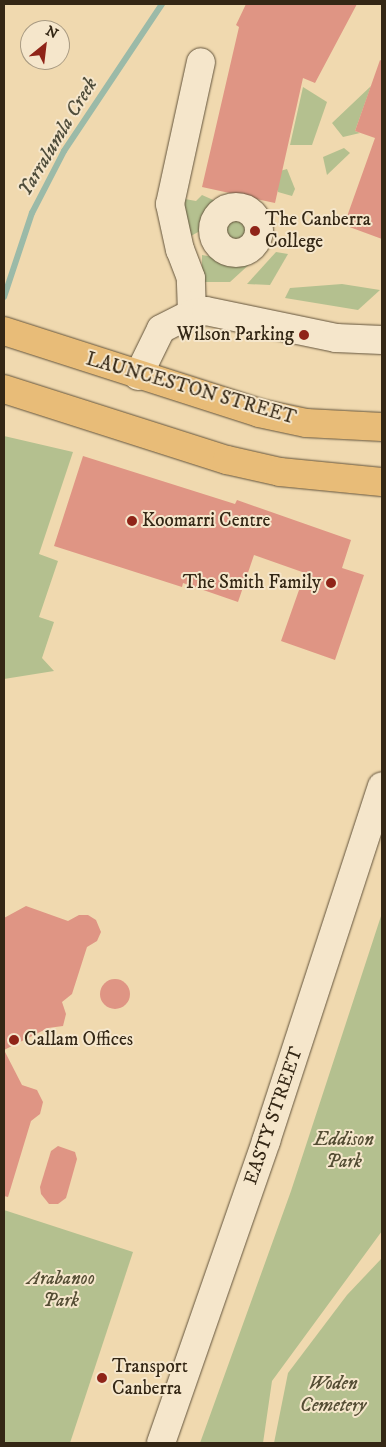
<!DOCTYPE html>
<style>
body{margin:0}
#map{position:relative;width:386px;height:1447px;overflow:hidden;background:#f0d9af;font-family:"IM FELL DW Pica",serif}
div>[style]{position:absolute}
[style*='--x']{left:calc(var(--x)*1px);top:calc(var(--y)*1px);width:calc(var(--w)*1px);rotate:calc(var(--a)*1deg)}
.green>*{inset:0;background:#b4c08f}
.stream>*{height:6px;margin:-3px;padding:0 3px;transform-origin:3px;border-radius:3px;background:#9bbaa8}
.building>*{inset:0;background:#df9584}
.round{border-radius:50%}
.roads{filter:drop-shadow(0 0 1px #63543c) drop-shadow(0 0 1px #63543c)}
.minor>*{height:28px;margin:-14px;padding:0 14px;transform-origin:14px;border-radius:14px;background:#f5e6cb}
.minor>.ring{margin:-14px;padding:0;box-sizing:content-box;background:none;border:28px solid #f5e6cb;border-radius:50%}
.major>*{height:28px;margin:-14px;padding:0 14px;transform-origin:14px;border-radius:14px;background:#e8bc78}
.dots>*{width:14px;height:14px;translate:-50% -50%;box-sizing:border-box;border:2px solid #f5e6cb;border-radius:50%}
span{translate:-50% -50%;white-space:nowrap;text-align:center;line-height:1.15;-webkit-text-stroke:4px #f5e6cb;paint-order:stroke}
.poi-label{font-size:19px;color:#342715}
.left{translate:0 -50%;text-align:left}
.right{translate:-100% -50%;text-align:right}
.street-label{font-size:19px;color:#342715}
.park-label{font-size:19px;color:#544d34;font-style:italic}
.water-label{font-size:20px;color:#4e4c3a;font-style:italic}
.frame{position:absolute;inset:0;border:5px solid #342715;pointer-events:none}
.north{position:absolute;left:20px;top:20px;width:50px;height:50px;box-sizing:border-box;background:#f5e6cb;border:1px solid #a89a82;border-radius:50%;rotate:29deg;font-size:14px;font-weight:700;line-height:20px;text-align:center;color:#342715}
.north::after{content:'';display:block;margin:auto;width:18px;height:22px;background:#8f2418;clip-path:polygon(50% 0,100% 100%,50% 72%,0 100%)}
</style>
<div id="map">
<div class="green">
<div style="clip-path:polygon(371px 86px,355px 131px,360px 133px,343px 137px,332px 123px)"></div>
<div style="clip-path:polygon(303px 87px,327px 102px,312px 145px,290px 145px)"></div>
<div style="clip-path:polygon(344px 148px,350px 153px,327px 175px,323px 157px)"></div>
<div style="clip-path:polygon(287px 169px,295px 189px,292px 196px,278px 192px,277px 187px,280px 171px)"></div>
<div style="clip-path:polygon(202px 195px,220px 203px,200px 231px,189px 237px,180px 214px,185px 199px,196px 201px)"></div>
<div style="clip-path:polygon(226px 220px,243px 220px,248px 226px,251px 238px,247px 242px,224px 244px,219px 240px,218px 229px)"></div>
<div style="clip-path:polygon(261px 249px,263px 252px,230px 282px,202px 282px,202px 255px,236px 261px)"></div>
<div style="clip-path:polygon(276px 252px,288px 254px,270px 285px,247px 284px)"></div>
<div style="clip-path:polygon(342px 284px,380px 290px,358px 310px,285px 298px,290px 288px)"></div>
<div style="clip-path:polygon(4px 436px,73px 452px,39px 554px,58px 561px,39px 617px,54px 622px,42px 658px,54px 671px,4px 679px)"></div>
<div style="clip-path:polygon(382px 913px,382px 1231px,272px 1381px,263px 1443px,200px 1443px,291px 1191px)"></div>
<div style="clip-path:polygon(4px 1210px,133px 1252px,70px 1443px,4px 1443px)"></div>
<div style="clip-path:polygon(382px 1258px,382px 1443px,274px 1443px,288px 1373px,347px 1295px)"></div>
</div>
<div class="stream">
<div style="--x:4;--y:297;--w:89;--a:-71.6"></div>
<div style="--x:32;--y:213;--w:70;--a:-62.7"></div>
<div style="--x:64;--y:151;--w:177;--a:-56.3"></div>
</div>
<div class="building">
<div style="clip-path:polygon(246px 4px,357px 4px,315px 83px,303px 78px,275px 203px,202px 187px,239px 27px,236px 25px)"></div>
<div style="clip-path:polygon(380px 60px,382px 61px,382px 239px,344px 225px,375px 138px,355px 131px)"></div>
<div style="clip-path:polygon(83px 456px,235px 504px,237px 500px,351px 540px,342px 568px,364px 575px,335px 660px,281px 641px,305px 573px,254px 555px,238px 602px,183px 583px,182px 587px,54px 546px)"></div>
<div style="clip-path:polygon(26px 906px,68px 921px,79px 915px,88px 915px,96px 920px,101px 932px,97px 941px,87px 947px,72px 994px,62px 1002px,66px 1014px,63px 1026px,48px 1028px,4px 1050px,22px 1085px,37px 1090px,43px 1102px,40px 1114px,31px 1121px,8px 1197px,4px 1196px,4px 918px)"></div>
<div class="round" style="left:100px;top:979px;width:30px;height:30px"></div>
<div style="clip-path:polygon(58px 1146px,75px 1152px,77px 1159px,66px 1198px,58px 1204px,49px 1204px,41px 1194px,40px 1187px,51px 1151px)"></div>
</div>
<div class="roads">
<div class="minor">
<div class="ring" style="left:213px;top:207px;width:18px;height:18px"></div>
<div style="--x:192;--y:313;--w:35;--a:-92"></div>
<div style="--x:191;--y:278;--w:30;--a:-111"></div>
<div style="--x:180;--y:250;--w:47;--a:-102.3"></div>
<div style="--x:170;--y:204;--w:145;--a:-77.7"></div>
<div style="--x:138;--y:376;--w:52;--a:-63.9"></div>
<div style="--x:161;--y:329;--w:35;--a:-27"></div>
<div style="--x:192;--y:313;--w:14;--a:-8"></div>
<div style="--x:206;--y:311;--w:133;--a:11.7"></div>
<div style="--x:336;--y:338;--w:46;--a:2.5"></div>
<div style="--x:161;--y:1443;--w:320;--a:-70.8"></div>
<div style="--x:266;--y:1141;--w:373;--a:-71.9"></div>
</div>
<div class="major">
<div style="--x:4;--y:331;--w:268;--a:17.8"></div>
<div style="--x:259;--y:413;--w:48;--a:12"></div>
<div style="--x:306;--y:423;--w:76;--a:3"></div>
<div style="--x:4;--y:389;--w:234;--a:17.7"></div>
<div style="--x:227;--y:460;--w:54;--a:12.8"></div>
<div style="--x:280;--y:472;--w:102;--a:5.6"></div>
</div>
</div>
<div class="dots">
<div style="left:255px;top:231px;background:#8f2418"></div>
<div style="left:304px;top:335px;background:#8f2418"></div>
<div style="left:132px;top:521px;background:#8f2418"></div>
<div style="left:331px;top:583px;background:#8f2418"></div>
<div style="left:14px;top:1040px;background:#8f2418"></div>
<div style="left:102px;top:1378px;background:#8f2418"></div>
</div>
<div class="poi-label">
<span class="left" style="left:265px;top:231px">The Canberra<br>College</span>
<span class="right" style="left:294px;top:335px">Wilson Parking</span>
<span class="left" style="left:142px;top:521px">Koomarri Centre</span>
<span class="right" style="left:321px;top:583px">The Smith Family</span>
<span class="left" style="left:24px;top:1040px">Callam Offices</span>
<span class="left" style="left:112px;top:1378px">Transport<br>Canberra</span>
</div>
<div class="street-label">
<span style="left:191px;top:389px;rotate:16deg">LAUNCESTON STREET</span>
<span style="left:274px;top:1116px;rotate:-71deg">EASTY STREET</span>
</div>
<div class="park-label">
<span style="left:344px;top:1151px">Eddison<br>Park</span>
<span style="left:61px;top:1290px">Arabanoo<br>Park</span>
<span style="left:333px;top:1395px">Woden<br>Cemetery</span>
</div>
<div class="water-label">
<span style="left:58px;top:137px;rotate:-59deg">Yarralumla Creek</span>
</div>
<div class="frame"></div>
<div class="north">N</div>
</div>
